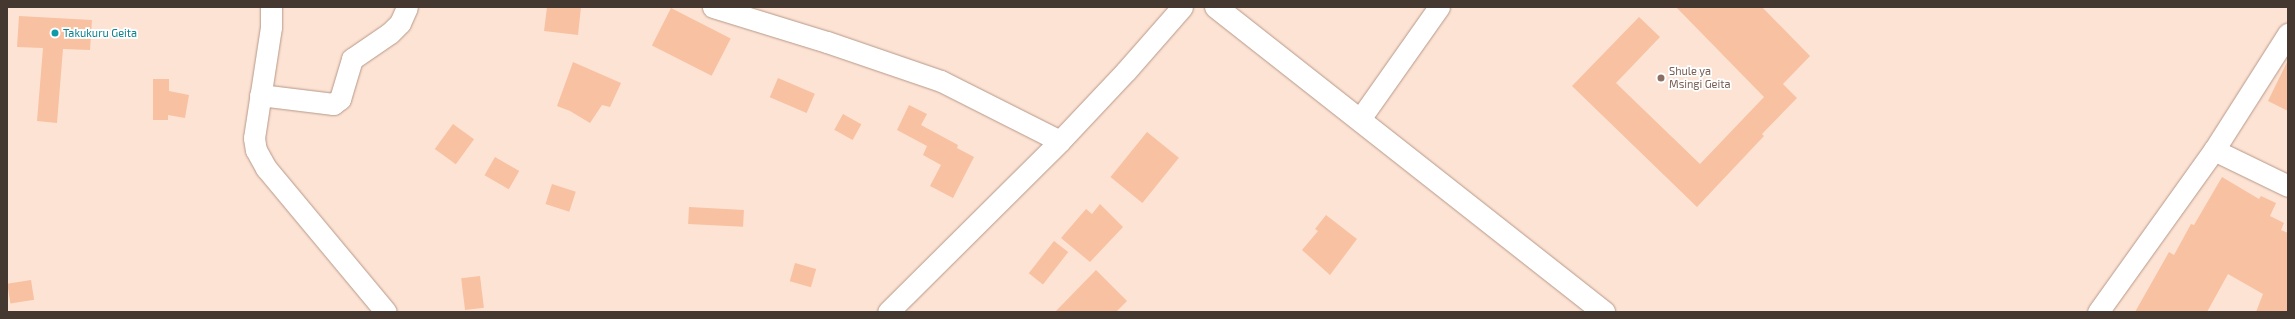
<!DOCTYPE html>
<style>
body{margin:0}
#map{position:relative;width:2295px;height:319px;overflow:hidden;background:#fde3d4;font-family:"Exo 2",sans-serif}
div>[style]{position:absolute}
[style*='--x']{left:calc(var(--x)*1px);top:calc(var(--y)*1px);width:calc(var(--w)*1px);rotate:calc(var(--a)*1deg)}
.building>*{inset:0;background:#f8c1a1;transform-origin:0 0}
.roads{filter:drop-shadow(0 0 1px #b69887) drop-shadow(0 0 1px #b69887)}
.street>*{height:21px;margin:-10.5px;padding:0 10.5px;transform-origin:10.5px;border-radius:10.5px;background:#fff}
.secondary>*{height:22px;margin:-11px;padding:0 11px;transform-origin:11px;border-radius:11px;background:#fff}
.dots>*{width:11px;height:11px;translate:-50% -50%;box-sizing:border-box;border:2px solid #fff;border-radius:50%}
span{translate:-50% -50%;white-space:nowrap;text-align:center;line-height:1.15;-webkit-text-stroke:3.5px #fff;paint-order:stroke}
.culture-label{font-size:11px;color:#0d838f}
.left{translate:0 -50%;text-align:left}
.education-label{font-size:11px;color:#785e54}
.frame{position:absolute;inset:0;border:8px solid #453831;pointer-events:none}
</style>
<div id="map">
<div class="building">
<div style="clip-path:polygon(547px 7px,581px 7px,578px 35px,544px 31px)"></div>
<div style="clip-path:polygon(1676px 7px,1762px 7px,1810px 56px,1783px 84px,1797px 98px,1762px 134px,1764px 136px,1697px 207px,1572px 86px,1639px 17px,1660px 37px,1616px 83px,1700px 164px,1764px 97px)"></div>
<div style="left:671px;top:8px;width:67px;height:42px;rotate:27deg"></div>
<div style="clip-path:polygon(19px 16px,92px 20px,90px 50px,63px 49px,57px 123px,37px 121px,43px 48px,17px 47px)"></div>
<div style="clip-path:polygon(2288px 60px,2288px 111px,2268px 101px)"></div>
<div style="clip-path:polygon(573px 62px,621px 83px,610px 107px,602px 105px,590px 123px,570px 111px,557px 106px)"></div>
<div style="left:778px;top:78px;width:40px;height:21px;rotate:23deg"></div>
<div style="clip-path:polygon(153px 79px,169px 79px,169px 91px,189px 95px,185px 118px,168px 115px,168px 120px,153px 120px)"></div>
<div style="clip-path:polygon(909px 105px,927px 114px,921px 125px,958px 145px,957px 148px,974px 157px,953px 198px,930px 186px,941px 165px,923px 155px,927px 146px,897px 130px)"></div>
<div style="left:843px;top:114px;width:21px;height:18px;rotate:29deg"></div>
<div style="left:453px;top:124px;width:26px;height:31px;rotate:36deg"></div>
<div style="left:1147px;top:132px;width:41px;height:58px;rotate:39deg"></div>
<div style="left:495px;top:157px;width:28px;height:21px;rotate:30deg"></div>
<div style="clip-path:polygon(2222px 177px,2259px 199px,2261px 196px,2276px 203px,2270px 216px,2284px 223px,2281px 230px,2288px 233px,2288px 312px,2256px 312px,2263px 294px,2228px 274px,2207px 312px,2135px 312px,2169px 252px,2174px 255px,2191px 224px,2194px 225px)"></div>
<div style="left:552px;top:184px;width:25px;height:21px;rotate:18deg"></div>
<div style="clip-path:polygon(1100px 204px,1123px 227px,1090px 262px,1061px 238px,1086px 209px,1092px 214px)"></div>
<div style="left:689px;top:207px;width:55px;height:17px;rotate:3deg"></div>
<div style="clip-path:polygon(1326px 215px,1357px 239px,1330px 275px,1302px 250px,1318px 231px,1315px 229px)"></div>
<div style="left:1054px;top:241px;width:18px;height:41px;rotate:38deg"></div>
<div style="left:795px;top:263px;width:22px;height:19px;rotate:16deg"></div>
<div style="clip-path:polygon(1096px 270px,1127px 301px,1116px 312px,1055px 312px)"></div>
<div style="left:480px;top:276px;width:32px;height:19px;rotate:83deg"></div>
<div style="left:31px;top:280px;width:20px;height:24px;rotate:81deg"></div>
</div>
<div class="roads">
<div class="street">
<div style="--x:271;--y:7;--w:20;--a:90"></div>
<div style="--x:271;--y:27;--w:112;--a:98.7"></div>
<div style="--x:254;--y:138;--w:12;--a:81"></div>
<div style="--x:256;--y:150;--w:21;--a:61"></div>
<div style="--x:266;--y:168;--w:187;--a:50.2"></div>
<div style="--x:713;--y:7;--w:119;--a:17.1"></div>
<div style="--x:827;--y:42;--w:120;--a:18.9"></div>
<div style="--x:941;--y:81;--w:133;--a:26.8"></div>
<div style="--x:260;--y:95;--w:74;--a:7"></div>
<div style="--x:333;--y:104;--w:9;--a:-36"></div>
<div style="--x:340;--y:99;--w:42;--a:-73.3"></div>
<div style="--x:352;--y:59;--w:46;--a:-34.4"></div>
<div style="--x:390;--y:33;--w:14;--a:-45"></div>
<div style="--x:400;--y:23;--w:17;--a:-66"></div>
<div style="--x:1360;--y:119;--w:137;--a:-54.8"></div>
<div style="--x:2214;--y:150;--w:82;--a:25.9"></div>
<div style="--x:888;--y:312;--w:243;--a:-44.8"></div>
<div style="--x:1060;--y:141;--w:96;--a:-46.7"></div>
<div style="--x:1126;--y:71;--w:85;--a:-48.8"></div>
<div style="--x:2098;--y:312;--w:199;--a:-54.4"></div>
<div style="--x:2214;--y:150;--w:138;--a:-57.5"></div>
</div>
<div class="secondary">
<div style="--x:1216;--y:7;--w:494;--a:38.2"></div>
</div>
</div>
<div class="dots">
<div style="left:55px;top:33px;background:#0f9aa8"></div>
<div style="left:1661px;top:78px;background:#8d6e63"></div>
</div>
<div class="culture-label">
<span class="left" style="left:63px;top:33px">Takukuru Geita</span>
</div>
<div class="education-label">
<span class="left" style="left:1669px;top:78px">Shule ya<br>Msingi Geita</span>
</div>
<div class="frame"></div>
</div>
